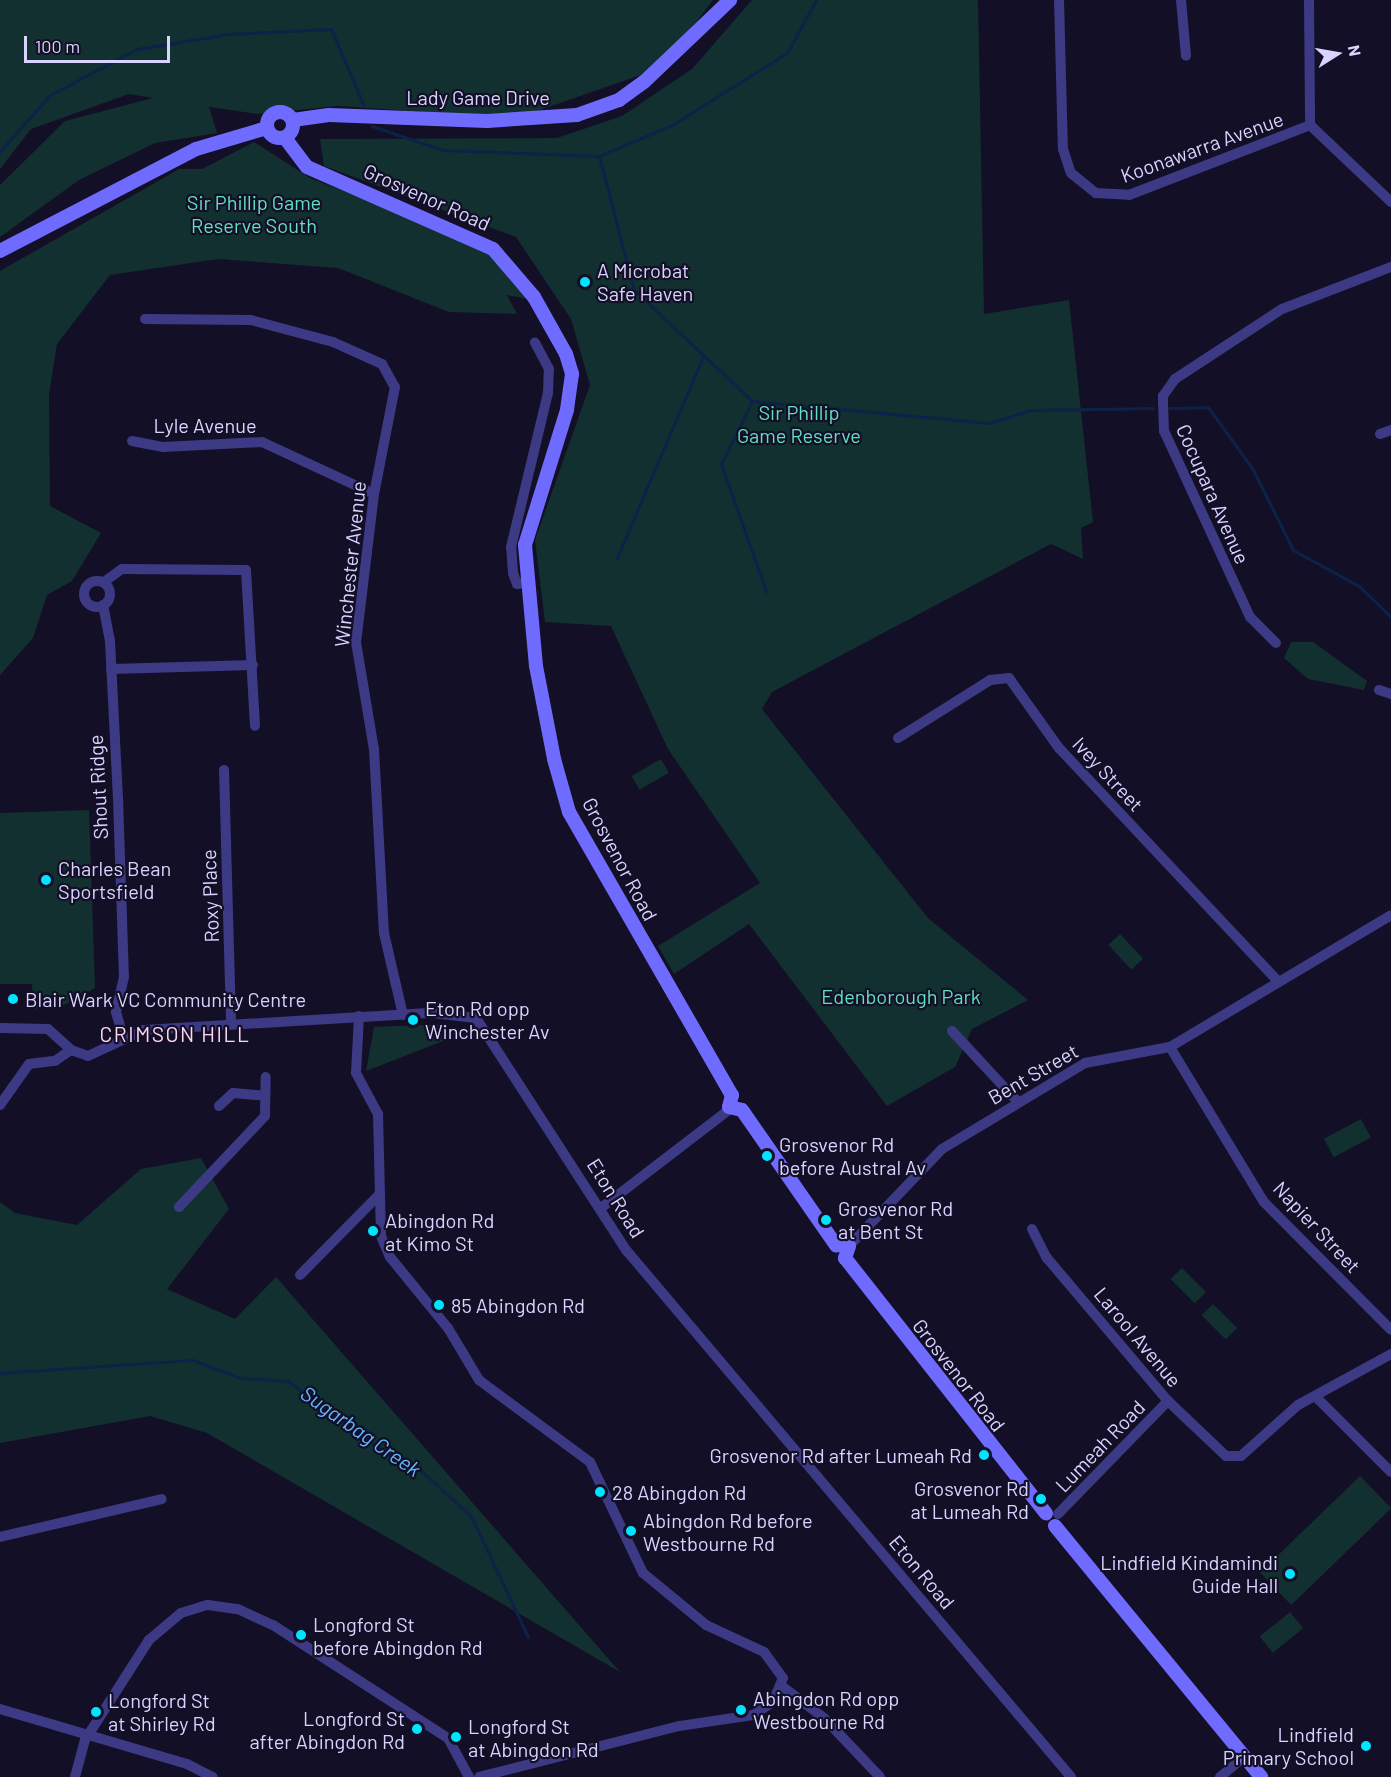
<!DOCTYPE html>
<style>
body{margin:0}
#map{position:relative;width:1391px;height:1777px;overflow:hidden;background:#130f26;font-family:Barlow,sans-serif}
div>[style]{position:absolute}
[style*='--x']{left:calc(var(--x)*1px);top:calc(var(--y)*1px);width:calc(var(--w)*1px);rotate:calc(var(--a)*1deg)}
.green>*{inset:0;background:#12302f;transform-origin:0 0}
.stream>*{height:3px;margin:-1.5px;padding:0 1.5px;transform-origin:1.5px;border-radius:1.5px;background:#0c2248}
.street>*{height:10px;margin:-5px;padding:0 5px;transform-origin:5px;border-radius:5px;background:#3d3a85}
.street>.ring{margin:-5px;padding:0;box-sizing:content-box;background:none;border:10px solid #3d3a85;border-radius:50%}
.secondary>*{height:14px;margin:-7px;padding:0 7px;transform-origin:7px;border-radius:7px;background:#6f6bff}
.secondary>.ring{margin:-7px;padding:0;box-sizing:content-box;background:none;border:14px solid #6f6bff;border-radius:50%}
.dots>*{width:16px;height:16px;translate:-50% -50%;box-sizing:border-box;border:3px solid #130f26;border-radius:50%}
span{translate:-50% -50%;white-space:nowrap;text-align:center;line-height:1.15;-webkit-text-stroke:4.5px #130f26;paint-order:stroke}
.street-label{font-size:20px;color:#d9d4ff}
.park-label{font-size:20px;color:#5fe0c0}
.poi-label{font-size:20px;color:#d9d4ff}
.left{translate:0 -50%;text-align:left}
.right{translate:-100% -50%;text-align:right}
.neighbourhood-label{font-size:21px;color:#ffd6f0;letter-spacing:1.5px}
.water-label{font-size:21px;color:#62b6ff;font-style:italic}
.north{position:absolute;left:1307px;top:24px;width:60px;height:60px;-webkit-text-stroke:4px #130f26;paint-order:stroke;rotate:79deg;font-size:16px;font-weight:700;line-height:24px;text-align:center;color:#d9d4ff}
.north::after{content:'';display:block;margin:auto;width:21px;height:27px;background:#d9d4ff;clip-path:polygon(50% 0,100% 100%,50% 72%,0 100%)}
.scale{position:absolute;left:24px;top:36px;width:146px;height:27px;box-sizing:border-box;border:3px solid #d9d4ff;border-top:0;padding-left:8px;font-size:18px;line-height:21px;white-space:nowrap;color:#d9d4ff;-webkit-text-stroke:4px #130f26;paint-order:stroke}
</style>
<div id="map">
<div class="green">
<div style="clip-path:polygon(0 0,713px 0,661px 68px,517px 118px,338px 106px,257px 114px,209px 107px,217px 133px,155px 143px,79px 180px,0 237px,0 185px,65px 121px,153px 98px,129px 94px,31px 129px,0 169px)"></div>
<div style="clip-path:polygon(752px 0,978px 0,984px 314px,1069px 300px,1093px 522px,1081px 528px,1083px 559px,1051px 544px,772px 692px,762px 709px,928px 918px,1028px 1000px,972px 1029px,955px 1067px,887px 1106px,749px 924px,674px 974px,658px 946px,760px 883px,668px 749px,611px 626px,545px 622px,535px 540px,590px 385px,571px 319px,516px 237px,324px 166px,320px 139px,557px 138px,622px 116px,692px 69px)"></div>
<div style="clip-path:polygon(254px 142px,310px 178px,481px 245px,533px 300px,507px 295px,517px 314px,449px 312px,338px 268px,218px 259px,110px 275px,57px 344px,49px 395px,50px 506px,101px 533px,72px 581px,47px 595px,33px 638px,0 675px,0 271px,179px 169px,202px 169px)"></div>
<div style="clip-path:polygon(1291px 642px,1313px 642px,1367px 681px,1364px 690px,1308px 679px,1284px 658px)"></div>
<div style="left:661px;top:759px;width:16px;height:34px;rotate:60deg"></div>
<div style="clip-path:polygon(89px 810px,95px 988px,62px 1006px,34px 1009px,32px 984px,0 984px,0 813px)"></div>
<div style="left:1120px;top:934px;width:34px;height:16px;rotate:47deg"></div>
<div style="clip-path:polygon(443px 1024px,446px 1040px,366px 1071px,374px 1027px)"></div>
<div style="left:1361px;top:1119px;width:21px;height:42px;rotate:62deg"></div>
<div style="clip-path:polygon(201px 1158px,229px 1209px,167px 1289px,235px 1319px,276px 1277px,620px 1672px,207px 1433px,150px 1416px,0 1443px,0 1202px,15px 1213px,77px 1225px,141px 1169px)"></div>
<div style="left:1182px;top:1268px;width:34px;height:16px;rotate:45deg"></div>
<div style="left:1213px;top:1304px;width:34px;height:16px;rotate:45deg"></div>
<div style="left:1360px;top:1476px;width:45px;height:139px;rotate:46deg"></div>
<div style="left:1290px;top:1612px;width:21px;height:39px;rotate:51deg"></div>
</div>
<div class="stream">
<div style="--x:372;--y:126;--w:75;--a:18.7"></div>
<div style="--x:443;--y:150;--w:156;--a:2.2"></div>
<div style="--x:599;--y:156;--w:79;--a:-23"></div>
<div style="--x:672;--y:125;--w:136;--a:-32.1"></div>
<div style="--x:787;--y:53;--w:60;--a:-61.3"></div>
<div style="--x:0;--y:151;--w:75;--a:-48.2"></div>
<div style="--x:50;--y:95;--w:98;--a:-27.9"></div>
<div style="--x:137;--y:49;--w:92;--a:-9.4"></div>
<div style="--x:228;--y:34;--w:103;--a:-2.8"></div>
<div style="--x:331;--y:29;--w:82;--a:66.9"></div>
<div style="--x:599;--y:156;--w:138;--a:75.4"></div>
<div style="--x:634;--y:290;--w:162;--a:43.2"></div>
<div style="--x:752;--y:401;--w:70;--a:116.2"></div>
<div style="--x:721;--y:464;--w:135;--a:70.5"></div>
<div style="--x:752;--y:401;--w:239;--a:5.3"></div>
<div style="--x:990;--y:423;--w:43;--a:-17.6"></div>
<div style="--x:1031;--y:410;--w:122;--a:-0.9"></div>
<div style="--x:1169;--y:408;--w:39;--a:-1"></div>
<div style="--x:1208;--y:407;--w:75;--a:54.2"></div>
<div style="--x:1252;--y:468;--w:92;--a:63.4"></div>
<div style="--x:1293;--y:550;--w:75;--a:28.6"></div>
<div style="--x:1359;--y:586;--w:45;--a:44.1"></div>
<div style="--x:617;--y:558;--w:220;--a:-66.9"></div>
<div style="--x:0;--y:1373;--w:193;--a:-3.9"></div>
<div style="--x:193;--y:1360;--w:50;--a:21"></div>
<div style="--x:240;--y:1378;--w:48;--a:3.6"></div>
<div style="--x:288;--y:1381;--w:113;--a:36.4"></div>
<div style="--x:379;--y:1448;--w:42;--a:26.6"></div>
<div style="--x:417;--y:1467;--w:73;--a:42.2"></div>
<div style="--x:471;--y:1516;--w:134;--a:64.8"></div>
</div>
<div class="street">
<div style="--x:1059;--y:0;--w:149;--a:88.5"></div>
<div style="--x:1063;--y:149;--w:25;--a:72"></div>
<div style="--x:1071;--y:173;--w:32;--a:39"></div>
<div style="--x:1096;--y:193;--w:33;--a:3"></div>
<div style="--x:1129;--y:195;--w:194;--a:-21.1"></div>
<div style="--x:1181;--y:0;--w:56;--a:84.9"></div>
<div style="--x:1309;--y:0;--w:125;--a:89.5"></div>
<div style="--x:1310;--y:125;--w:112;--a:43.5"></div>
<div style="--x:145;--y:319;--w:106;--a:0.5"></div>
<div style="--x:251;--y:320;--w:85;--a:15"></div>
<div style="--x:333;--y:342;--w:54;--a:24.2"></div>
<div style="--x:382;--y:364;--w:26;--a:61"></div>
<div style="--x:395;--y:387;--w:109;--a:101.1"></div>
<div style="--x:374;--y:494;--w:149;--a:96.9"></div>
<div style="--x:356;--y:642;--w:109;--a:80.5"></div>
<div style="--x:374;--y:749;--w:184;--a:86.9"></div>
<div style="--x:384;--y:933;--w:84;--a:77"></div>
<div style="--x:1380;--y:434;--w:12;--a:-20"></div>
<div style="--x:132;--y:441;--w:32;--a:11"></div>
<div style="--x:163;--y:447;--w:99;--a:-2.9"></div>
<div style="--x:262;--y:442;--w:123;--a:24.9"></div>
<div class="ring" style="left:84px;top:581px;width:16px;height:16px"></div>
<div style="--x:104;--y:582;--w:22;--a:-36"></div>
<div style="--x:122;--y:569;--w:124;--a:0.5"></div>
<div style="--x:246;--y:570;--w:156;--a:86.7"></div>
<div style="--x:526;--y:583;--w:9;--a:174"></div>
<div style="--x:517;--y:584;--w:12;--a:-110"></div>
<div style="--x:513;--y:573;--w:26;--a:-94"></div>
<div style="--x:511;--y:547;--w:158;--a:-76.5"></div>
<div style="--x:548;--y:393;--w:24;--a:-88"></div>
<div style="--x:549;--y:369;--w:30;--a:-118"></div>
<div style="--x:103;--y:605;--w:37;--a:79"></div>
<div style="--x:110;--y:641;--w:157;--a:87.1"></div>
<div style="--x:118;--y:798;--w:179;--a:88.1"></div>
<div style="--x:124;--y:977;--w:36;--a:103"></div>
<div style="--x:116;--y:1012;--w:25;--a:74"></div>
<div style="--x:1276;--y:643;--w:37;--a:-135"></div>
<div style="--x:1250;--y:617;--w:205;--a:-114.8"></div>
<div style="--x:1164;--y:431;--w:35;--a:-92"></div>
<div style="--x:1163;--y:396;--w:21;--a:-55"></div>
<div style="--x:1175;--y:379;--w:128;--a:-33.2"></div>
<div style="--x:1282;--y:309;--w:117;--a:-21.1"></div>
<div style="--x:111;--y:669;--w:142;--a:-1.6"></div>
<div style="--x:1379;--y:690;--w:13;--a:18"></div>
<div style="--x:898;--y:738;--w:109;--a:-32.2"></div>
<div style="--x:990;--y:680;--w:19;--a:-6"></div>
<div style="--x:1009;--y:678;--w:86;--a:54.5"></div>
<div style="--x:1059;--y:748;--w:320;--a:46.8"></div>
<div style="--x:224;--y:770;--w:251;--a:88.4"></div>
<div style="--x:359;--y:1016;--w:57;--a:93"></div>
<div style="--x:356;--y:1073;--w:47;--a:61.8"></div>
<div style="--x:378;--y:1114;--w:122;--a:88.6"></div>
<div style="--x:381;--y:1236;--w:23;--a:67"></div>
<div style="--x:390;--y:1257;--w:92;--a:50.8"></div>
<div style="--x:448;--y:1328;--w:61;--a:59.2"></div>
<div style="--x:479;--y:1380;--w:138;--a:36.5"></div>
<div style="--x:590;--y:1462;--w:123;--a:64.5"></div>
<div style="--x:643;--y:1573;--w:82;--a:39.5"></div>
<div style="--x:706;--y:1625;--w:64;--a:25"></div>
<div style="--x:764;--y:1652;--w:32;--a:54"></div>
<div style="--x:783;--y:1678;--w:26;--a:113"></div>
<div style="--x:773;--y:1702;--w:24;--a:147"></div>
<div style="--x:753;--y:1715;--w:75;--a:171.5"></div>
<div style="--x:679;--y:1726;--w:206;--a:165.7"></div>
<div style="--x:0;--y:1028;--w:48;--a:1.2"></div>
<div style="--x:48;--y:1029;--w:31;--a:42"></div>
<div style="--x:952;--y:1031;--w:97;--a:47.1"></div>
<div style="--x:1170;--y:1047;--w:181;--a:58.8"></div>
<div style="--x:1264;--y:1202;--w:180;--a:45.2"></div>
<div style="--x:0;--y:1105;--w:50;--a:-54.7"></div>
<div style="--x:29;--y:1064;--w:26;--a:-7"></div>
<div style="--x:55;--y:1061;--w:19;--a:-35"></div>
<div style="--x:71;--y:1050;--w:18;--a:19"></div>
<div style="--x:88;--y:1056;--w:62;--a:-24.9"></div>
<div style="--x:144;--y:1030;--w:289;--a:-3.4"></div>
<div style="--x:433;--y:1013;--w:43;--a:6.6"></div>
<div style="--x:476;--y:1018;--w:278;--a:57.1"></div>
<div style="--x:627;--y:1251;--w:688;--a:49.83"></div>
<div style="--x:219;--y:1106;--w:19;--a:-43"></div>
<div style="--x:233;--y:1093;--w:32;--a:5"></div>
<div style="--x:179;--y:1207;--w:125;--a:-46.6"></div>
<div style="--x:265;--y:1116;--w:39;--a:-89"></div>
<div style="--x:601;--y:1208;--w:163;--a:-37.5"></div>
<div style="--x:1032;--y:1229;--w:33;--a:63"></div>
<div style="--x:1047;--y:1258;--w:187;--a:49.8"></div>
<div style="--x:1168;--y:1401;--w:80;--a:43.5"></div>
<div style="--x:1226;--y:1456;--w:15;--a:0"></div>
<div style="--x:1241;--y:1456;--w:76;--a:-41.8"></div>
<div style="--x:1298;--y:1405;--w:106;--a:-28.7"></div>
<div style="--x:849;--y:1246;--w:134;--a:-46.2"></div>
<div style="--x:942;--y:1149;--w:167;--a:-31"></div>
<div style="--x:1085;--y:1063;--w:86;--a:-10.7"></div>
<div style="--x:1170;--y:1047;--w:257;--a:-30.8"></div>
<div style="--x:300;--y:1275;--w:114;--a:-45.4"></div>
<div style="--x:1316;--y:1397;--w:106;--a:45"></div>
<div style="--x:1058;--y:1514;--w:158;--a:-45.8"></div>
<div style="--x:0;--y:1537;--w:166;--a:-13.2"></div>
<div style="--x:783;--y:1687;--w:51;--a:37.1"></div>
<div style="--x:824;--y:1718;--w:81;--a:46.5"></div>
<div style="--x:0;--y:1709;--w:195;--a:16.4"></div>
<div style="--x:187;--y:1764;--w:29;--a:27"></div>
<div style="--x:75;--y:1777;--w:38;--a:-75"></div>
<div style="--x:85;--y:1740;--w:119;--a:-57.4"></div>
<div style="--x:149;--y:1640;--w:42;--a:-40.2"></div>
<div style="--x:181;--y:1613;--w:28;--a:-17"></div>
<div style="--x:208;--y:1605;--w:30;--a:8"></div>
<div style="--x:238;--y:1609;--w:38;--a:25"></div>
<div style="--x:273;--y:1625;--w:208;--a:32.9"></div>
<div style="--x:448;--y:1738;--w:44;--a:61.7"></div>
<div style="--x:1220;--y:1777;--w:33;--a:-40"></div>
</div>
<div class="secondary">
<div class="ring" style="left:267px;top:112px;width:12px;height:12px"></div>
<div style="--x:293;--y:120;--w:36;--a:-8"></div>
<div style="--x:329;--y:115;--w:158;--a:2.2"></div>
<div style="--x:487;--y:121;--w:90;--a:-3.8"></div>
<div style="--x:577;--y:115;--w:45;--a:-19.7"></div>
<div style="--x:619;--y:100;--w:31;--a:-36"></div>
<div style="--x:644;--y:82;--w:119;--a:-43.6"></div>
<div style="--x:285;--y:138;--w:36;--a:53"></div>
<div style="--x:307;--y:167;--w:203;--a:23.8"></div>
<div style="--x:493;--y:249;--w:63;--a:49.5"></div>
<div style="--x:534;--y:297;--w:65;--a:60.7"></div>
<div style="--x:566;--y:354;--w:21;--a:73"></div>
<div style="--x:572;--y:374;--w:36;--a:98"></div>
<div style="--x:567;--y:410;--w:141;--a:107.3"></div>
<div style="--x:525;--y:545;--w:121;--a:84.8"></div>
<div style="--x:536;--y:666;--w:95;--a:79"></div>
<div style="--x:554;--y:759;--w:55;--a:74.2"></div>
<div style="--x:569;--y:812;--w:327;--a:60.1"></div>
<div style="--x:0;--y:251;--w:221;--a:-27.5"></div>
<div style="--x:196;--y:149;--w:74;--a:-16.5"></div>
<div style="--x:732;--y:1095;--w:12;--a:104"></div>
<div style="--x:729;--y:1107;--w:13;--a:13"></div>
<div style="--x:742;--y:1110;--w:165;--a:55.2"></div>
<div style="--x:836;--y:1245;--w:13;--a:4"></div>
<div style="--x:849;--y:1246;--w:13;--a:108"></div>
<div style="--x:845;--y:1258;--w:325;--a:51.8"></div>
<div style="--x:1055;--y:1526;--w:325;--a:50.6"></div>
</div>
<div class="dots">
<div style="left:585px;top:282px;background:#00e5ff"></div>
<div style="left:46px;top:880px;background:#00e5ff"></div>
<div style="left:13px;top:999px;background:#00e5ff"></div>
<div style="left:413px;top:1020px;background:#00e5ff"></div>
<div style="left:767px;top:1156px;background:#00e5ff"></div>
<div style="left:826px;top:1220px;background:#00e5ff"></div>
<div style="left:373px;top:1231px;background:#00e5ff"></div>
<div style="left:439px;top:1305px;background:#00e5ff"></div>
<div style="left:984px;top:1455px;background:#00e5ff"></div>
<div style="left:600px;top:1492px;background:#00e5ff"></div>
<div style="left:1041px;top:1499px;background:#00e5ff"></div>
<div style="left:631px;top:1531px;background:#00e5ff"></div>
<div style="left:1290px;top:1574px;background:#00e5ff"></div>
<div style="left:301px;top:1635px;background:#00e5ff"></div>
<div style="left:741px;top:1710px;background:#00e5ff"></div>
<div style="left:96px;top:1712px;background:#00e5ff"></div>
<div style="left:417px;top:1729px;background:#00e5ff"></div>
<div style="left:456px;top:1737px;background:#00e5ff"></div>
<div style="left:1366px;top:1746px;background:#00e5ff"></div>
</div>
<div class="street-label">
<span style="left:478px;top:97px">Lady Game Drive</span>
<span style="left:1202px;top:147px;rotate:-20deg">Koonawarra Avenue</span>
<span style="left:427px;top:197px;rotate:24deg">Grosvenor Road</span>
<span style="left:205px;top:425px">Lyle Avenue</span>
<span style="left:1213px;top:494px;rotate:66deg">Cocupara Avenue</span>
<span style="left:350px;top:564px;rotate:-84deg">Winchester Avenue</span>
<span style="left:1108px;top:774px;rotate:47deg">Ivey Street</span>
<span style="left:98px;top:787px;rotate:-93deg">Shout Ridge</span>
<span style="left:620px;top:859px;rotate:62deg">Grosvenor Road</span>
<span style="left:210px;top:896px;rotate:-92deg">Roxy Place</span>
<span style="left:1033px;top:1074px;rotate:-30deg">Bent Street</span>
<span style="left:616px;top:1198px;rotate:58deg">Eton Road</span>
<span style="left:1317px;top:1227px;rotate:47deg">Napier Street</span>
<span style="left:1138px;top:1337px;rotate:50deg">Larool Avenue</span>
<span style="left:959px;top:1375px;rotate:52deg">Grosvenor Road</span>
<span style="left:1100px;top:1446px;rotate:-46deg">Lumeah Road</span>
<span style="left:922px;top:1572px;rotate:50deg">Eton Road</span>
</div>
<div class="park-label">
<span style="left:254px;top:214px">Sir Phillip Game<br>Reserve South</span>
<span style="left:799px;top:424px">Sir Phillip<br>Game Reserve</span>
<span style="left:901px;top:996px">Edenborough Park</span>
</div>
<div class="poi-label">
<span class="left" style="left:597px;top:282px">A Microbat<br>Safe Haven</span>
<span class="left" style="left:58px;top:880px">Charles Bean<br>Sportsfield</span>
<span class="left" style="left:25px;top:999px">Blair Wark VC Community Centre</span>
<span class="left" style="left:425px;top:1020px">Eton Rd opp<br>Winchester Av</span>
<span class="left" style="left:779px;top:1156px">Grosvenor Rd<br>before Austral Av</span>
<span class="left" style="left:838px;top:1220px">Grosvenor Rd<br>at Bent St</span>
<span class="left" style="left:385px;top:1232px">Abingdon Rd<br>at Kimo St</span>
<span class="left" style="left:451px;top:1305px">85 Abingdon Rd</span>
<span class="right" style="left:972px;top:1455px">Grosvenor Rd after Lumeah Rd</span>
<span class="right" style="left:1029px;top:1500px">Grosvenor Rd<br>at Lumeah Rd</span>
<span class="left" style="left:612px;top:1492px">28 Abingdon Rd</span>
<span class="left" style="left:643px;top:1532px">Abingdon Rd before<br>Westbourne Rd</span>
<span class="right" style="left:1278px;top:1574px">Lindfield Kindamindi<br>Guide Hall</span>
<span class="left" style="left:313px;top:1636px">Longford St<br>before Abingdon Rd</span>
<span class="left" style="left:753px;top:1710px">Abingdon Rd opp<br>Westbourne Rd</span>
<span class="left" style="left:108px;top:1712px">Longford St<br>at Shirley Rd</span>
<span class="right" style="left:405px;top:1730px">Longford St<br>after Abingdon Rd</span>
<span class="left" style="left:468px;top:1738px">Longford St<br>at Abingdon Rd</span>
<span class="right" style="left:1354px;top:1746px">Lindfield<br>Primary School</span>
</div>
<div class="neighbourhood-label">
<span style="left:175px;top:1034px">CRIMSON HILL</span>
</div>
<div class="water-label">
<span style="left:361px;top:1431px;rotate:35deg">Sugarbag Creek</span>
</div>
<div class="north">N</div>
<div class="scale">100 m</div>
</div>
